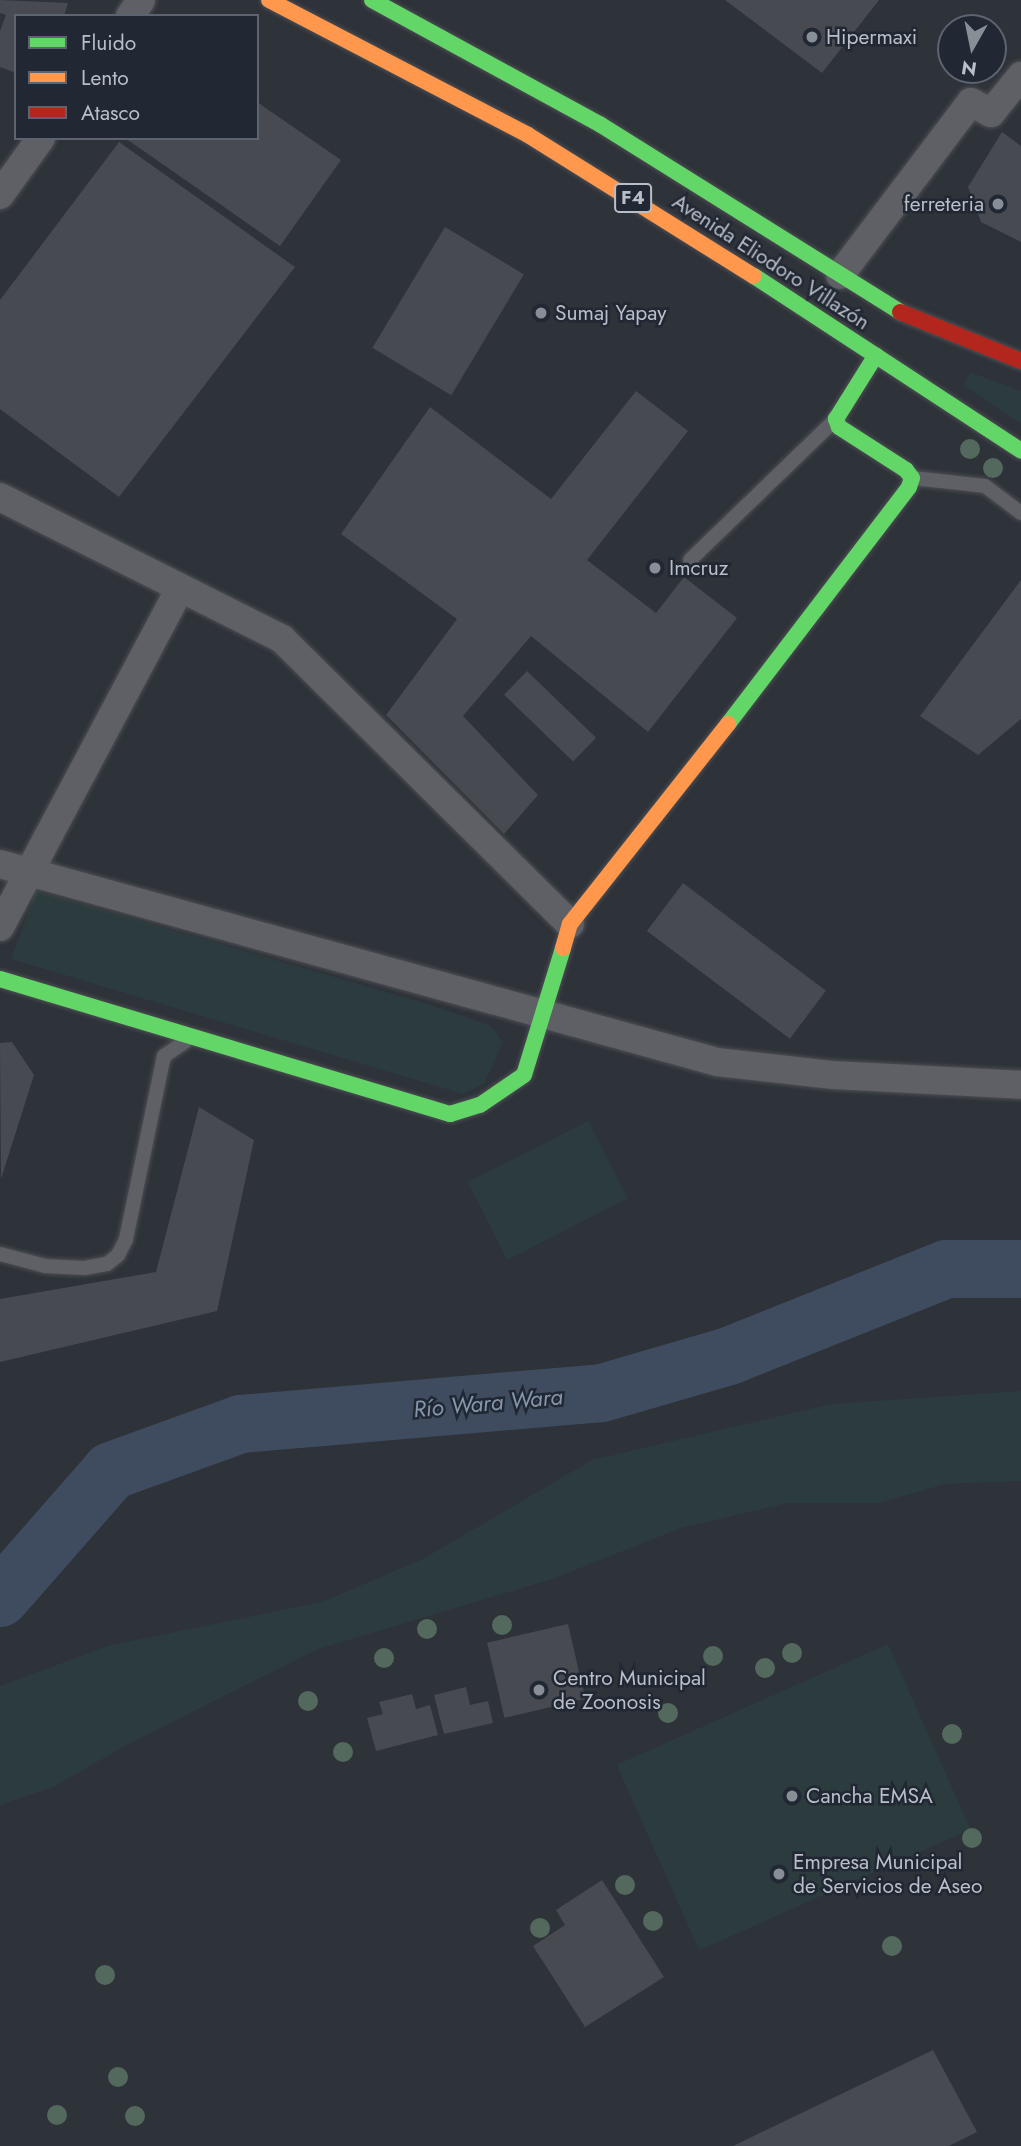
<!DOCTYPE html>
<meta charset="utf-8">
<style>
body{margin:0}
#map{position:relative;width:1021px;height:2146px;overflow:hidden;background:#2e3239;font-family:Jost,sans-serif}
div>[style]{position:absolute}
[style*='--x']{left:calc(var(--x)*1px);top:calc(var(--y)*1px);width:calc(var(--w)*1px);rotate:calc(var(--a)*1deg)}
.green>*{inset:0;background:#2c3c3e;transform-origin:0 0}
.river>*{height:58px;margin:-29px;padding:0 29px;transform-origin:29px;border-radius:29px;background:#3f4c60}
.building>*{inset:0;background:#474b51;transform-origin:0 0}
.roads{filter:drop-shadow(0 0 2px #4c4e53) drop-shadow(0 0 2px #4c4e53)}
.lane>*{height:14px;margin:-7px;padding:0 7px;transform-origin:7px;border-radius:7px;background:#5e6066}
.street>*{height:28px;margin:-14px;padding:0 14px;transform-origin:14px;border-radius:14px;background:#5e6066}
.fast>*{height:16px;margin:-8px;padding:0 8px;transform-origin:8px;border-radius:8px;background:#63d668}
.slow>*{height:16px;margin:-8px;padding:0 8px;transform-origin:8px;border-radius:8px;background:#ff974d}
.jam>*{height:16px;margin:-8px;padding:0 8px;transform-origin:8px;border-radius:8px;background:#b3261e}
.trees>*{width:20px;height:20px;margin:-10px;border-radius:50%;background:#54695d}
.dots>*{width:19px;height:19px;translate:-50% -50%;box-sizing:border-box;border:4px solid #212833;border-radius:50%}
span{translate:-50% -50%;white-space:nowrap;text-align:center;line-height:1.15;-webkit-text-stroke:5px #212833;paint-order:stroke}
.shield-label span{padding:2px 5px;background:#212833;border:2px solid;border-radius:5px;-webkit-text-stroke-width:0}
.shield-label{font-size:19px;color:#b9bfc8;font-weight:700}
.poi-label{font-size:21px;color:#b9bfc8}
.left{translate:0 -50%;text-align:left}
.right{translate:-100% -50%;text-align:right}
.street-label{font-size:21px;color:#b9bfc8}
.water-label{font-size:23px;color:#8495ac;font-style:italic}
.legend{position:absolute;left:14px;top:14px;width:245px;height:126px;box-sizing:border-box;background:#212833;border:2px solid #5e646f;margin:0;padding:9px 12px;list-style:none;font-size:21px;color:#b9bfc8}
.legend li{display:flex;align-items:center;gap:14px;height:35px}
.legend b{width:35px;border:2px solid #5e646f}
.north{position:absolute;left:937px;top:14px;width:70px;height:70px;box-sizing:border-box;background:#212833;border:2px solid #5e646f;border-radius:50%;rotate:189deg;font-size:19px;font-weight:700;line-height:28px;text-align:center;color:#b9bfc8}
.north::after{content:'';display:block;margin:auto;width:24px;height:32px;background:#888e96;clip-path:polygon(50% 0,100% 100%,50% 72%,0 100%)}
</style>
<div id="map">
<div class="green">
<div style="clip-path:polygon(970px 372px,1021px 391px,1021px 424px,964px 385px)"></div>
<div style="clip-path:polygon(36px 891px,425px 1003px,491px 1026px,503px 1042px,484px 1084px,463px 1094px,11px 959px)"></div>
<div style="left:588px;top:1121px;width:87px;height:135px;rotate:63deg"></div>
<div style="clip-path:polygon(1021px 1391px,1021px 1481px,945px 1484px,879px 1503px,787px 1503px,681px 1528px,552px 1579px,315px 1650px,130px 1743px,53px 1787px,0 1805px,0 1686px,111px 1645px,322px 1602px,423px 1559px,592px 1460px,831px 1404px)"></div>
<div style="left:888px;top:1644px;width:203px;height:297px;rotate:66deg"></div>
</div>
<div class="river">
<div style="--x:0;--y:1598;--w:169;--a:-48.8"></div>
<div style="--x:111;--y:1471;--w:138;--a:-19.9"></div>
<div style="--x:241;--y:1424;--w:362;--a:-4.9"></div>
<div style="--x:602;--y:1393;--w:132;--a:-16.2"></div>
<div style="--x:729;--y:1356;--w:235;--a:-21.8"></div>
<div style="--x:947;--y:1269;--w:74;--a:0"></div>
</div>
<div class="building">
<div style="clip-path:polygon(0 0,68px 3px,64px 16px,16px 16px,16px 73px,0 67px,0 31px,6px 15px,0 13px)"></div>
<div style="clip-path:polygon(725px 0,879px 0,822px 73px)"></div>
<div style="clip-path:polygon(257px 102px,341px 160px,280px 246px,125px 138px,257px 138px)"></div>
<div style="clip-path:polygon(1002px 132px,1021px 146px,1021px 242px,981px 222px,968px 187px)"></div>
<div style="clip-path:polygon(119px 142px,295px 267px,119px 497px,0 409px,0 300px)"></div>
<div style="left:445px;top:227px;width:92px;height:141px;rotate:31deg"></div>
<div style="clip-path:polygon(636px 391px,688px 431px,587px 560px,656px 613px,684px 577px,737px 618px,648px 732px,531px 636px,463px 716px,538px 795px,504px 834px,386px 715px,457px 619px,341px 534px,430px 407px,551px 499px)"></div>
<div style="clip-path:polygon(1021px 580px,1021px 719px,978px 755px,920px 716px)"></div>
<div style="left:527px;top:671px;width:96px;height:33px;rotate:44deg"></div>
<div style="left:683px;top:883px;width:179px;height:60px;rotate:37deg"></div>
<div style="clip-path:polygon(12px 1042px,34px 1075px,1px 1179px,0 1043px)"></div>
<div style="clip-path:polygon(199px 1107px,254px 1140px,217px 1311px,0 1362px,0 1299px,156px 1272px)"></div>
<div style="left:568px;top:1624px;width:77px;height:83px;rotate:77deg"></div>
<div style="clip-path:polygon(466px 1687px,470px 1705px,488px 1701px,493px 1723px,444px 1734px,434px 1695px)"></div>
<div style="clip-path:polygon(412px 1694px,416px 1709px,430px 1705px,438px 1735px,376px 1751px,367px 1718px,383px 1714px,379px 1702px)"></div>
<div style="clip-path:polygon(602px 1880px,664px 1977px,585px 2027px,533px 1946px,565px 1925px,556px 1910px)"></div>
<div style="clip-path:polygon(933px 2050px,977px 2132px,949px 2146px,733px 2146px)"></div>
</div>
<div class="roads">
<div class="lane">
<div style="--x:913;--y:478;--w:72;--a:6.3"></div>
<div style="--x:985;--y:486;--w:45;--a:36.9"></div>
<div style="--x:690;--y:560;--w:199;--a:-44"></div>
<div style="--x:0;--y:1254;--w:47;--a:14.9"></div>
<div style="--x:45;--y:1266;--w:39;--a:3"></div>
<div style="--x:84;--y:1268;--w:23;--a:-10"></div>
<div style="--x:107;--y:1264;--w:14;--a:-39"></div>
<div style="--x:118;--y:1255;--w:18;--a:-63"></div>
<div style="--x:126;--y:1239;--w:187;--a:-78.3"></div>
<div style="--x:164;--y:1056;--w:25;--a:-34"></div>
</div>
<div class="street">
<div style="--x:130;--y:16;--w:19;--a:-55"></div>
<div style="--x:0;--y:195;--w:70;--a:-54.3"></div>
<div style="--x:840;--y:275;--w:217;--a:-52.9"></div>
<div style="--x:971;--y:102;--w:23;--a:29"></div>
<div style="--x:991;--y:113;--w:48;--a:-51"></div>
<div style="--x:0;--y:497;--w:316;--a:26.7"></div>
<div style="--x:282;--y:639;--w:405;--a:44.7"></div>
<div style="--x:0;--y:864;--w:744;--a:15.44"></div>
<div style="--x:717;--y:1062;--w:117;--a:6.4"></div>
<div style="--x:833;--y:1075;--w:188;--a:3"></div>
<div style="--x:0;--y:927;--w:384;--a:-62"></div>
</div>
<div class="fast">
<div style="--x:372;--y:0;--w:261;--a:28.6"></div>
<div style="--x:601;--y:125;--w:353;--a:32"></div>
<div style="--x:754;--y:276;--w:319;--a:33.2"></div>
<div style="--x:728;--y:724;--w:298;--a:-52.6"></div>
<div style="--x:909;--y:487;--w:9;--a:-72"></div>
<div style="--x:912;--y:478;--w:10;--a:-127"></div>
<div style="--x:906;--y:470;--w:80;--a:-147.3"></div>
<div style="--x:839;--y:427;--w:9;--a:-111"></div>
<div style="--x:836;--y:419;--w:75;--a:-58"></div>
<div style="--x:0;--y:979;--w:470;--a:16.7"></div>
<div style="--x:450;--y:1114;--w:31;--a:-17"></div>
<div style="--x:480;--y:1105;--w:53;--a:-34.3"></div>
<div style="--x:524;--y:1075;--w:133;--a:-72.9"></div>
</div>
<div class="slow">
<div style="--x:269;--y:0;--w:292;--a:27.5"></div>
<div style="--x:528;--y:135;--w:266;--a:32"></div>
<div style="--x:563;--y:948;--w:25;--a:-74"></div>
<div style="--x:570;--y:924;--w:255;--a:-51.7"></div>
</div>
<div class="jam">
<div style="--x:900;--y:312;--w:131;--a:22"></div>
</div>
</div>
<div class="trees">
<div style="left:970px;top:449px"></div>
<div style="left:993px;top:468px"></div>
<div style="left:502px;top:1625px"></div>
<div style="left:427px;top:1629px"></div>
<div style="left:792px;top:1653px"></div>
<div style="left:713px;top:1656px"></div>
<div style="left:384px;top:1658px"></div>
<div style="left:765px;top:1668px"></div>
<div style="left:308px;top:1701px"></div>
<div style="left:668px;top:1713px"></div>
<div style="left:952px;top:1734px"></div>
<div style="left:343px;top:1752px"></div>
<div style="left:972px;top:1838px"></div>
<div style="left:625px;top:1885px"></div>
<div style="left:653px;top:1921px"></div>
<div style="left:540px;top:1928px"></div>
<div style="left:892px;top:1946px"></div>
<div style="left:105px;top:1975px"></div>
<div style="left:118px;top:2077px"></div>
<div style="left:57px;top:2115px"></div>
<div style="left:135px;top:2116px"></div>
</div>
<div class="dots">
<div style="left:812px;top:37px;background:#888e96"></div>
<div style="left:998px;top:204px;background:#888e96"></div>
<div style="left:541px;top:313px;background:#888e96"></div>
<div style="left:655px;top:568px;background:#888e96"></div>
<div style="left:539px;top:1690px;background:#888e96"></div>
<div style="left:792px;top:1796px;background:#888e96"></div>
<div style="left:779px;top:1874px;background:#888e96"></div>
</div>
<div class="shield-label">
<span style="left:633px;top:198px">F4</span>
</div>
<div class="poi-label">
<span class="left" style="left:826px;top:37px">Hipermaxi</span>
<span class="right" style="left:984px;top:204px">ferreteria</span>
<span class="left" style="left:555px;top:313px">Sumaj Yapay</span>
<span class="left" style="left:669px;top:568px">Imcruz</span>
<span class="left" style="left:553px;top:1690px">Centro Municipal<br>de Zoonosis</span>
<span class="left" style="left:806px;top:1796px">Cancha EMSA</span>
<span class="left" style="left:793px;top:1874px">Empresa Municipal<br>de Servicios de Aseo</span>
</div>
<div class="street-label">
<span style="left:771px;top:262px;rotate:33deg">Avenida Eliodoro Villazón</span>
</div>
<div class="water-label">
<span style="left:488px;top:1403px;rotate:-5deg">Río Wara Wara</span>
</div>
<ul class="legend">
<li><b style="height:9px;background:#63d668"></b>Fluido</li>
<li><b style="height:9px;background:#ff974d"></b>Lento</li>
<li><b style="height:9px;background:#b3261e"></b>Atasco</li>
</ul>
<div class="north">N</div>
</div>
